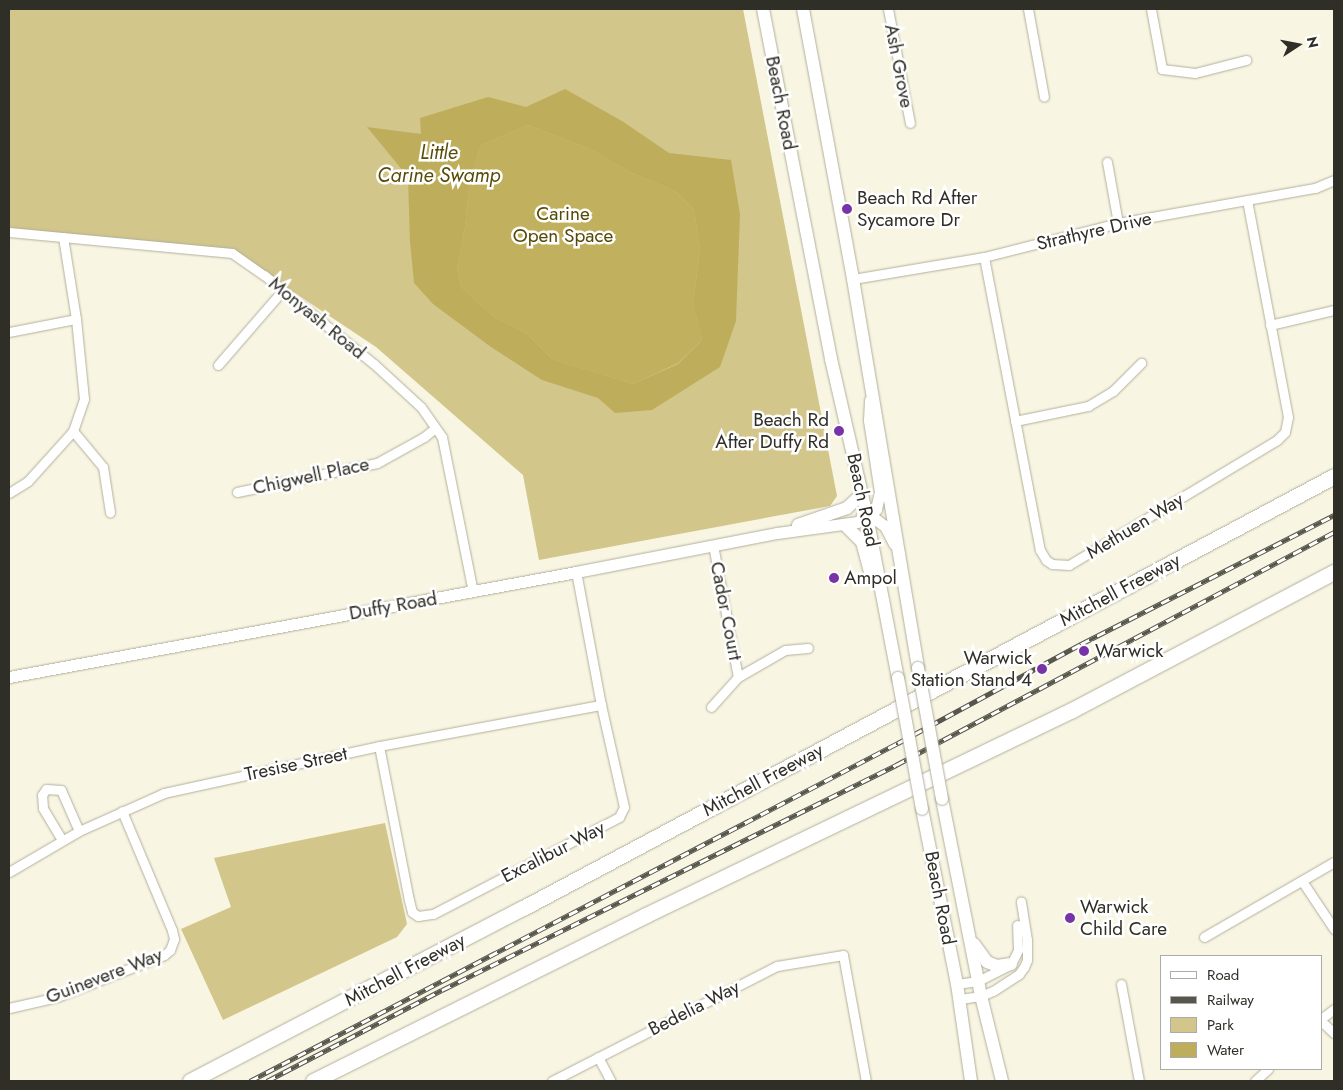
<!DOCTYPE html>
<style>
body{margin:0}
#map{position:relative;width:1343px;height:1090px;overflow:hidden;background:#f8f5e2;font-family:Jost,sans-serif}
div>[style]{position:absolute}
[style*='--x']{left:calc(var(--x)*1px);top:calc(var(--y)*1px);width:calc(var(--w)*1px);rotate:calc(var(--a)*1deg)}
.green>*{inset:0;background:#d2c68a}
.forest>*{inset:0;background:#c1b15e}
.water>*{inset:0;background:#beae5b}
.roads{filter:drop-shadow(0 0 1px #b2af9d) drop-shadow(0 0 1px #b2af9d)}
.minor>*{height:9px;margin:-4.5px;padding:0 4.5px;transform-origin:4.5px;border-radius:4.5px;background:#fff}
.secondary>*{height:11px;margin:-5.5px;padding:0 5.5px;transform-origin:5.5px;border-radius:5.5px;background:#fff}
.primary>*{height:12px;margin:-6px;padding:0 6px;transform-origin:6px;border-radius:6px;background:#fff}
.motorway>*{height:15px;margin:-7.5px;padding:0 7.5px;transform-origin:7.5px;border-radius:7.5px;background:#fff}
.rail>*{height:5px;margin-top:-2.5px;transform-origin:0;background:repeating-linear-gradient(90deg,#fff 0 9px,#57564c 0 18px);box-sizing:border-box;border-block:1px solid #57564c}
.bridges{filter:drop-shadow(0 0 1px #b2af9d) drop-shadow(0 0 1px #b2af9d)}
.primary-bridge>*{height:12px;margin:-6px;padding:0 6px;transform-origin:6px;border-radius:6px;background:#fff}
.dots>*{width:14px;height:14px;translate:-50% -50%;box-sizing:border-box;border:2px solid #fff;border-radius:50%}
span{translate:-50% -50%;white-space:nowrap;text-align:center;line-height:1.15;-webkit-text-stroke:5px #fff;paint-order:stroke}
.street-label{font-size:19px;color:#2f2e27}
.poi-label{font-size:19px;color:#2f2e27}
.left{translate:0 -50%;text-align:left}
.right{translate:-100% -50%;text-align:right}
.park-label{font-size:19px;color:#554904}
.water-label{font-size:20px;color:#584c09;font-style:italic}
.frame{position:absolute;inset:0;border:10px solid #2f2e27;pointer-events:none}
.legend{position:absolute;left:1160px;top:955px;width:162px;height:115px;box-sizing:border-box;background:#fff;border:1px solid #acaba9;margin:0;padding:6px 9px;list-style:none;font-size:15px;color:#2f2e27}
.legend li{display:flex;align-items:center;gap:10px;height:25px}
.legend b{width:25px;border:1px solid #acaba9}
.north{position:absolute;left:1273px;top:20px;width:50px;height:50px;-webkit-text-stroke:4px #fff;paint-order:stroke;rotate:79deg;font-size:14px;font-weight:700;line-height:20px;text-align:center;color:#2f2e27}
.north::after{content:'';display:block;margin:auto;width:18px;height:22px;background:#2f2e27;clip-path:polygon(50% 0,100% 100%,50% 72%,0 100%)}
</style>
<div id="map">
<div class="green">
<div style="clip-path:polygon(9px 9px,743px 9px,837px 496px,830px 506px,539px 560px,523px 475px,376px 347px,229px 249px,9px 230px)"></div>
<div style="clip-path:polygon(385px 823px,407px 924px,397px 937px,223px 1020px,181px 929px,231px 907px,214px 858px)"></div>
</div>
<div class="forest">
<div style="clip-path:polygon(528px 125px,590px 149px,630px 172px,675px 191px,694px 210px,700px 249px,693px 303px,702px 340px,678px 363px,633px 384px,552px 359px,526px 333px,494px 317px,461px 287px,457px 268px,465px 227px,470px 179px,481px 145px)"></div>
</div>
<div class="water">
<div style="clip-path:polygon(evenodd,565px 89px,622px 121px,669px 153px,731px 160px,740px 214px,736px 321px,720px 367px,652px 410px,615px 413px,598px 398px,542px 380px,491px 347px,433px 304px,414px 283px,410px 242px,408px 177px,367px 127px,421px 134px,420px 118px,488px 97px,526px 107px,565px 89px,528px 125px,590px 149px,630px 172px,675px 191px,694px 210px,700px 249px,693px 303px,702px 340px,678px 364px,633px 384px,552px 359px,526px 333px,494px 317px,461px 287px,457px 268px,465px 227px,470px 179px,481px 145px,528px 125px)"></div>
</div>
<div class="roads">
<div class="minor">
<div style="--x:888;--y:9;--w:116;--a:79.1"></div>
<div style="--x:1028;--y:9;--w:89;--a:79.7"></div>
<div style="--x:1151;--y:9;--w:61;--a:79.6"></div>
<div style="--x:1162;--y:69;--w:33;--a:7"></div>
<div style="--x:1195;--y:73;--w:53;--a:-14.3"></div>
<div style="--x:1107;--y:162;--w:62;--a:79.8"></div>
<div style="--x:9;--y:232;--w:224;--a:5.4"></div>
<div style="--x:232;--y:253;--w:39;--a:35"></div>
<div style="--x:264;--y:275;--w:141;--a:39"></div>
<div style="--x:374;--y:364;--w:64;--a:42.5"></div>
<div style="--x:421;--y:407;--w:37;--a:55"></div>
<div style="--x:442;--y:437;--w:158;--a:78.7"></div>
<div style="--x:984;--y:257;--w:298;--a:79.2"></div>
<div style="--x:1040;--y:550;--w:12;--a:59"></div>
<div style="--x:1046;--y:560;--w:7;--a:34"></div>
<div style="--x:1052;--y:564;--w:17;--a:3"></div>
<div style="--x:1069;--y:565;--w:243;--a:-31"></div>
<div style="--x:1277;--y:440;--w:11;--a:-45"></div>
<div style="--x:1285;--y:432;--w:15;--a:-79"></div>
<div style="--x:1288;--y:417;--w:220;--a:-100.7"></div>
<div style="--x:853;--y:279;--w:133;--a:-9.5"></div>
<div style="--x:984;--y:257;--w:138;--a:-14.2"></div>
<div style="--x:1118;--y:223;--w:200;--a:-10.1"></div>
<div style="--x:1315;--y:188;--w:21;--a:-23"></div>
<div style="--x:1270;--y:325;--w:66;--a:-13.2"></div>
<div style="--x:9;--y:332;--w:68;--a:-11"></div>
<div style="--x:218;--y:365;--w:98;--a:-49.1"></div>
<div style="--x:1015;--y:421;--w:75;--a:-11.6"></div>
<div style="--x:1088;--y:406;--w:29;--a:-31"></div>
<div style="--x:1113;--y:391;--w:40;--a:-45"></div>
<div style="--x:73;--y:431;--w:47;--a:50.2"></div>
<div style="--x:103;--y:467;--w:46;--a:81.2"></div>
<div style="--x:237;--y:492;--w:143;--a:-11.7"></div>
<div style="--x:377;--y:463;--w:54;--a:-29"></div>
<div style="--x:424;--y:437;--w:14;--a:-39"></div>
<div style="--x:9;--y:493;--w:22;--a:-32"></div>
<div style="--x:28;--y:481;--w:67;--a:-48"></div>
<div style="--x:73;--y:431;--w:34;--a:-71"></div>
<div style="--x:84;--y:399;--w:80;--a:-95.7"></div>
<div style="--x:76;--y:319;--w:83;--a:-99"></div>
<div style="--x:713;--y:545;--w:134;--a:79.3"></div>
<div style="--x:711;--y:707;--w:40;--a:-48"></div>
<div style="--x:738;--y:677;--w:54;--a:-29.9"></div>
<div style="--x:785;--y:650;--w:23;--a:-5"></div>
<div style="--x:379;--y:746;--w:157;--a:79"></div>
<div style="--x:409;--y:900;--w:12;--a:76"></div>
<div style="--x:412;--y:912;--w:7;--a:34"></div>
<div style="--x:418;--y:916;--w:15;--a:-8"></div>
<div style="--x:433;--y:914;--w:210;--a:-27.5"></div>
<div style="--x:619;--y:817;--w:11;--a:-63"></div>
<div style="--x:624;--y:807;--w:105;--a:-102.7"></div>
<div style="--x:601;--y:705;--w:135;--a:-100.6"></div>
<div style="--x:62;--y:840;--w:37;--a:-121"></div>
<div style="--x:43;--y:808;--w:13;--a:-94"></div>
<div style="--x:42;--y:795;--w:7;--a:-56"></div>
<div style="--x:46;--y:789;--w:15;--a:4"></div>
<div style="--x:61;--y:790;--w:45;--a:66.3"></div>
<div style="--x:9;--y:872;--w:81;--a:-30.4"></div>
<div style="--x:79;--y:831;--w:93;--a:-24.1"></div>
<div style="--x:164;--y:793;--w:220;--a:-12.3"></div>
<div style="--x:379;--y:746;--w:226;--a:-10.5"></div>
<div style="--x:1302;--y:881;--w:58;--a:56.3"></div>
<div style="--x:1204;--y:937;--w:150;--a:-30"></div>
<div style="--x:957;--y:984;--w:21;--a:-8"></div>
<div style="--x:978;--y:981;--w:37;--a:-27"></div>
<div style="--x:1011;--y:964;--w:16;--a:-63"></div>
<div style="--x:1018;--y:950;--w:25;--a:-92"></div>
<div style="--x:1121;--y:984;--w:99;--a:79.5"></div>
<div style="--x:960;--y:999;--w:21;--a:-8"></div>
<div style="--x:981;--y:996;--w:13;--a:-23"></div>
<div style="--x:993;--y:991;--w:31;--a:-33"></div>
<div style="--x:1019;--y:974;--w:9;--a:-54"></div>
<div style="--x:1024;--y:967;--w:8;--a:-67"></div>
<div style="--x:1027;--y:960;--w:20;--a:-90"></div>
<div style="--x:1027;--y:940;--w:39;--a:-99"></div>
<div style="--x:9;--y:1008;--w:49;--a:-12.9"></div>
<div style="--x:57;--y:997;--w:115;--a:-21.4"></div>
<div style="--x:164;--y:955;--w:8;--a:-40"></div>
<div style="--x:170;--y:950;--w:12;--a:-70"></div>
<div style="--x:174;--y:939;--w:9;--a:-103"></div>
<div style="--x:172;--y:930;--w:129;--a:-112.8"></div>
<div style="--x:1322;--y:1018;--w:15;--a:-37"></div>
<div style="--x:1322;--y:1022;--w:16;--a:43"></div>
<div style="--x:598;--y:1057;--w:27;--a:62"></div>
<div style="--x:552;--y:1081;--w:253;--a:-27.1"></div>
<div style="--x:777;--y:966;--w:67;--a:-9.5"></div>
<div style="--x:843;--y:955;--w:128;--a:79.7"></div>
<div style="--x:1255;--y:1081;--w:18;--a:-43"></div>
</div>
<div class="secondary">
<div style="--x:862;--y:515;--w:14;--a:17"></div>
<div style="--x:875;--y:519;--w:12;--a:35"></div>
<div style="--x:885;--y:526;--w:20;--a:63"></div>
<div style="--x:9;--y:677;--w:577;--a:-10.49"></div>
<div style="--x:576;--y:572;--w:205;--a:-11"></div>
<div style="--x:777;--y:533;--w:81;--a:-7.8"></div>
<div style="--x:857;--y:522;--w:23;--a:-34"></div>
<div style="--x:876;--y:509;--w:17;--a:-77"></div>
<div style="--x:880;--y:492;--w:73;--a:-98.7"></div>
<div style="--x:869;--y:420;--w:20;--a:-87"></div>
</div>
<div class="primary">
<div style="--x:763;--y:9;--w:357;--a:79"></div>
<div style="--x:831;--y:359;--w:161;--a:77.1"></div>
<div style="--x:867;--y:516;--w:165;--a:79.2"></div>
<div style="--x:803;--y:9;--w:275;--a:79.5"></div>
<div style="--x:853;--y:279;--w:394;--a:80.5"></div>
<div style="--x:798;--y:525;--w:52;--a:-19.1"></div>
<div style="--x:847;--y:508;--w:21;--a:-43"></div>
<div style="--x:845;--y:525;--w:24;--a:45"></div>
<div style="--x:862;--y:542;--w:34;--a:75"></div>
<div style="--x:942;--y:799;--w:201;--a:78.8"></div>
<div style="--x:981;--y:996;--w:88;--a:76.1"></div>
<div style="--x:922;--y:809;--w:178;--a:78.7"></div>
<div style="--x:957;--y:984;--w:98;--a:81.8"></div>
<div style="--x:974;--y:944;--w:22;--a:54"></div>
<div style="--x:987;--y:962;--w:11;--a:22"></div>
<div style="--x:997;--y:966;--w:14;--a:-8"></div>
</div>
<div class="motorway">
<div style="--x:190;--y:1081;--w:375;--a:-27.5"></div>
<div style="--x:523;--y:908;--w:919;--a:-28.04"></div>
<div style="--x:313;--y:1081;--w:372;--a:-26.5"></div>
<div style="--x:646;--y:915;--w:473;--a:-25.7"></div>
<div style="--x:1072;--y:710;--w:296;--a:-27.8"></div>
</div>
</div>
<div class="rail">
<div style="--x:250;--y:1081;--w:731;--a:-27.55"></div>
<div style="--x:898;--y:743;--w:208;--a:-28.4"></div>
<div style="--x:1081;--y:644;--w:284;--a:-27"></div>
<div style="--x:267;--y:1081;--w:197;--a:-27.5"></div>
<div style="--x:442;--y:990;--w:507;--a:-26.36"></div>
<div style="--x:896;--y:765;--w:496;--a:-28"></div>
</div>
<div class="bridges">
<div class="primary-bridge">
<div style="--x:918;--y:668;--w:133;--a:79.6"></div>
<div style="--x:898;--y:678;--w:133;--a:79.6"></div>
</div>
</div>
<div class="dots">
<div style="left:847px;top:209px;background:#7833a6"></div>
<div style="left:839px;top:431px;background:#7833a6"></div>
<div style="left:834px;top:578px;background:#7833a6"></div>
<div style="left:1084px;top:651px;background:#7833a6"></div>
<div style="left:1042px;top:669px;background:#7833a6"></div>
<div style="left:1070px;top:918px;background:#7833a6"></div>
</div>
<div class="street-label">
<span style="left:899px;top:66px;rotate:79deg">Ash Grove</span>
<span style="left:781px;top:103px;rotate:79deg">Beach Road</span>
<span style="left:1094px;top:231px;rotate:-13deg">Strathyre Drive</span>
<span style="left:317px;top:318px;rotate:39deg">Monyash Road</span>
<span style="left:311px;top:476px;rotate:-12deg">Chigwell Place</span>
<span style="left:863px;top:500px;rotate:78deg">Beach Road</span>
<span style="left:1135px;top:526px;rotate:-31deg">Methuen Way</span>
<span style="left:1120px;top:590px;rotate:-28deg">Mitchell Freeway</span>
<span style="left:393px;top:606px;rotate:-10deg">Duffy Road</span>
<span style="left:726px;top:611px;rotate:79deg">Cador Court</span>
<span style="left:296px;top:764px;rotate:-12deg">Tresise Street</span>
<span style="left:763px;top:780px;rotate:-28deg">Mitchell Freeway</span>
<span style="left:553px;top:852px;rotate:-27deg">Excalibur Way</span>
<span style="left:940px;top:898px;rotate:79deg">Beach Road</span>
<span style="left:405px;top:970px;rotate:-28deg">Mitchell Freeway</span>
<span style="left:104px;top:976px;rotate:-21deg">Guinevere Way</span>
<span style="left:694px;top:1008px;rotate:-27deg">Bedelia Way</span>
</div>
<div class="poi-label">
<span class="left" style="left:857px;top:209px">Beach Rd After<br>Sycamore Dr</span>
<span class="right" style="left:829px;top:431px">Beach Rd<br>After Duffy Rd</span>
<span class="left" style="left:844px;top:578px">Ampol</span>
<span class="left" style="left:1095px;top:651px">Warwick</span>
<span class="right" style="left:1032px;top:669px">Warwick<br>Station Stand 4</span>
<span class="left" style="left:1080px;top:918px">Warwick<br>Child Care</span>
</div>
<div class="park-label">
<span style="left:563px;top:225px">Carine<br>Open Space</span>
</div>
<div class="water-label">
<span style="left:439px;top:164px">Little<br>Carine Swamp</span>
</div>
<div class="frame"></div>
<ul class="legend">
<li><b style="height:6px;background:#fff"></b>Road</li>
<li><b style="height:6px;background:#57564c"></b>Railway</li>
<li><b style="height:14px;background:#d2c68a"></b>Park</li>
<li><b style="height:14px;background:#beae5b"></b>Water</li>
</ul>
<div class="north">N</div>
</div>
